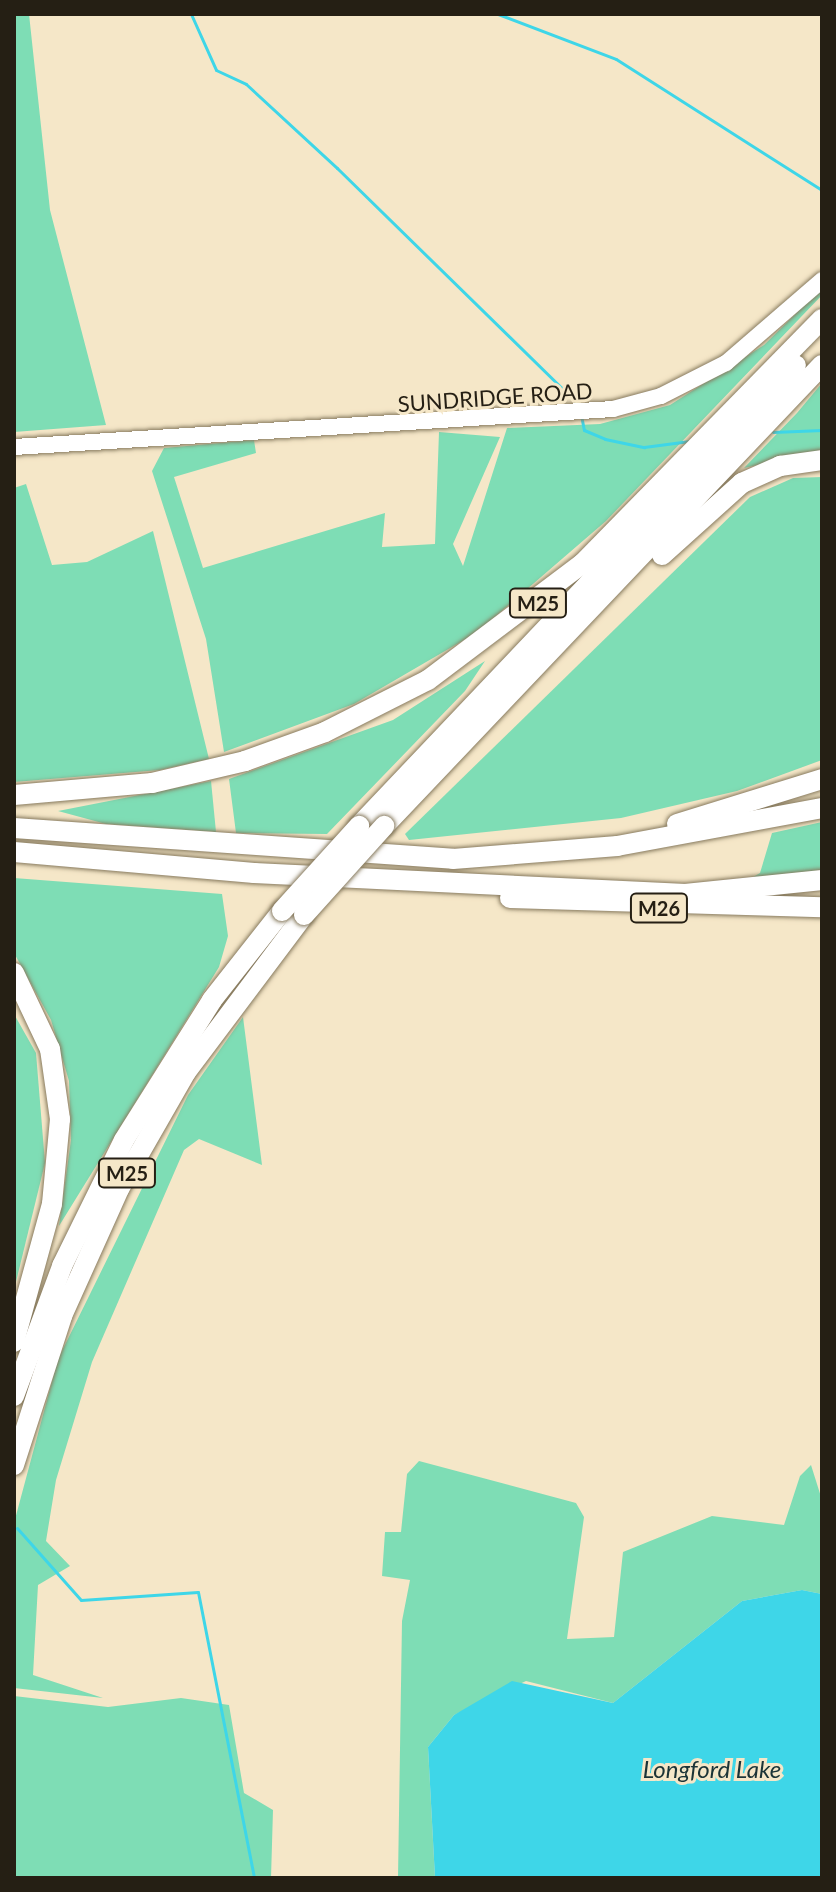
<!DOCTYPE html>
<style>
body{margin:0}
#map{position:relative;width:836px;height:1892px;overflow:hidden;background:#f5e7c8;font-family:Lato,sans-serif}
div>[style]{position:absolute}
[style*='--x']{left:calc(var(--x)*1px);top:calc(var(--y)*1px);width:calc(var(--w)*1px);rotate:calc(var(--a)*1deg)}
.green>*{inset:0;background:#7eddb5}
.water>*{inset:0;background:#3ed6e8}
.stream>*{height:3px;margin:-1.5px;padding:0 1.5px;transform-origin:1.5px;border-radius:1.5px;background:#3ed6e8}
.roads{filter:drop-shadow(0 0 2px #877a5e) drop-shadow(0 0 2px #877a5e)}
.secondary>*{height:16px;margin:-8px;padding:0 8px;transform-origin:8px;border-radius:8px;background:#fff}
.highway>*{height:20px;margin:-10px;padding:0 10px;transform-origin:10px;border-radius:10px;background:#fff}
.bridges{filter:drop-shadow(0 0 2px #877a5e) drop-shadow(0 0 2px #877a5e)}
.highway-bridge>*{height:20px;margin:-10px;padding:0 10px;transform-origin:10px;border-radius:10px;background:#fff}
span{translate:-50% -50%;white-space:nowrap;text-align:center;line-height:1.15;-webkit-text-stroke:6px #f5e7c8;paint-order:stroke}
.shield-label span{padding:2px 6px;background:#f5e7c8;border:2px solid;border-radius:6px;-webkit-text-stroke-width:0}
.shield-label{font-size:20px;color:#251f14;font-weight:700}
.street-label{font-size:22px;color:#251f14}
.water-label{font-size:24px;color:#1b3437;font-style:italic}
.frame{position:absolute;inset:0;border:16px solid #251f14;pointer-events:none}
</style>
<div id="map">
<div class="green">
<div style="clip-path:polygon(14px 14px,29px 14px,50px 210px,106px 425px,14px 432px)"></div>
<div style="clip-path:polygon(822px 288px,822px 295px,606px 521px,476px 633px,354px 704px,224px 752px,206px 639px,152px 471px,164px 448px,254px 440px,256px 453px,174px 477px,203px 568px,385px 513px,382px 547px,435px 544px,439px 432px,500px 437px,453px 544px,463px 566px,507px 428px,600px 424px,670px 405px,764px 345px)"></div>
<div style="clip-path:polygon(822px 383px,822px 450px,744px 468px,797px 413px)"></div>
<div style="clip-path:polygon(822px 477px,822px 760px,737px 791px,621px 818px,409px 840px,405px 834px,750px 497px,793px 478px)"></div>
<div style="clip-path:polygon(26px 484px,52px 565px,87px 562px,153px 531px,209px 759px,160px 770px,14px 782px,14px 488px)"></div>
<div style="clip-path:polygon(485px 661px,465px 691px,327px 834px,236px 833px,229px 779px,393px 720px)"></div>
<div style="clip-path:polygon(211px 781px,216px 832px,106px 824px,58px 811px)"></div>
<div style="clip-path:polygon(822px 822px,822px 870px,741px 884px,760px 873px,772px 833px)"></div>
<div style="clip-path:polygon(14px 878px,222px 894px,228px 936px,219px 967px,59px 1226px,71px 1140px,69px 1081px,51px 1020px,14px 953px)"></div>
<div style="clip-path:polygon(14px 1014px,36px 1053px,45px 1163px,14px 1290px)"></div>
<div style="clip-path:polygon(243px 1017px,262px 1165px,199px 1139px,184px 1150px,92px 1362px,56px 1480px,46px 1541px,70px 1566px,38px 1585px,33px 1675px,103px 1698px,14px 1688px,14px 1523px,58px 1359px,188px 1095px)"></div>
<div style="clip-path:polygon(419px 1461px,576px 1503px,584px 1517px,567px 1639px,614px 1637px,623px 1552px,712px 1516px,784px 1525px,800px 1476px,811px 1465px,822px 1500px,822px 1594px,802px 1590px,742px 1601px,613px 1703px,526px 1681px,454px 1715px,428px 1747px,435px 1878px,398px 1878px,402px 1621px,410px 1580px,382px 1576px,385px 1532px,401px 1532px,407px 1474px)"></div>
<div style="clip-path:polygon(14px 1696px,108px 1707px,181px 1698px,229px 1705px,244px 1793px,273px 1810px,271px 1878px,14px 1878px)"></div>
</div>
<div class="water">
<div style="clip-path:polygon(802px 1590px,822px 1594px,822px 1878px,435px 1878px,428px 1747px,454px 1715px,512px 1681px,613px 1703px,742px 1601px)"></div>
</div>
<div class="stream">
<div style="--x:191;--y:14;--w:61;--a:65.9"></div>
<div style="--x:216;--y:70;--w:33;--a:25"></div>
<div style="--x:246;--y:84;--w:124;--a:42.7"></div>
<div style="--x:337;--y:168;--w:337;--a:44.4"></div>
<div style="--x:498;--y:14;--w:126;--a:20.9"></div>
<div style="--x:616;--y:59;--w:244;--a:32.5"></div>
<div style="--x:581;--y:415;--w:15;--a:79"></div>
<div style="--x:584;--y:430;--w:23;--a:23"></div>
<div style="--x:605;--y:439;--w:40;--a:12"></div>
<div style="--x:644;--y:447;--w:46;--a:-7.4"></div>
<div style="--x:773;--y:432;--w:49;--a:-2.3"></div>
<div style="--x:17;--y:1528;--w:96;--a:48.4"></div>
<div style="--x:81;--y:1600;--w:117;--a:-3.9"></div>
<div style="--x:198;--y:1592;--w:291;--a:78.9"></div>
</div>
<div class="roads">
<div class="secondary">
<div style="--x:14;--y:447;--w:600;--a:-3.63"></div>
<div style="--x:613;--y:409;--w:50;--a:-15.2"></div>
<div style="--x:661;--y:396;--w:73;--a:-26.9"></div>
<div style="--x:726;--y:363;--w:127;--a:-40.8"></div>
</div>
<div class="highway">
<div style="--x:662;--y:555;--w:108;--a:-42"></div>
<div style="--x:742;--y:483;--w:42;--a:-24.1"></div>
<div style="--x:780;--y:466;--w:42;--a:-8.1"></div>
<div style="--x:14;--y:795;--w:139;--a:-5"></div>
<div style="--x:152;--y:783;--w:96;--a:-13.3"></div>
<div style="--x:245;--y:761;--w:85;--a:-19.9"></div>
<div style="--x:325;--y:732;--w:115;--a:-26.8"></div>
<div style="--x:428;--y:680;--w:193;--a:-37"></div>
<div style="--x:582;--y:564;--w:343;--a:-45.6"></div>
<div style="--x:677;--y:824;--w:152;--a:-17.2"></div>
<div style="--x:359;--y:826;--w:635;--a:-46.53"></div>
<div style="--x:384;--y:826;--w:636;--a:-46.47"></div>
<div style="--x:14;--y:828;--w:440;--a:4"></div>
<div style="--x:453;--y:859;--w:165;--a:-4.5"></div>
<div style="--x:617;--y:846;--w:208;--a:-10.5"></div>
<div style="--x:14;--y:852;--w:241;--a:5"></div>
<div style="--x:254;--y:873;--w:432;--a:2.8"></div>
<div style="--x:685;--y:894;--w:138;--a:-5.8"></div>
<div style="--x:510;--y:898;--w:312;--a:1.7"></div>
<div style="--x:14;--y:973;--w:84;--a:64.7"></div>
<div style="--x:50;--y:1049;--w:71;--a:81.9"></div>
<div style="--x:60;--y:1119;--w:85;--a:95.4"></div>
<div style="--x:52;--y:1204;--w:143;--a:105.4"></div>
<div style="--x:14;--y:1396;--w:139;--a:-69.7"></div>
<div style="--x:62;--y:1266;--w:140;--a:-63.8"></div>
<div style="--x:124;--y:1140;--w:165;--a:-57.8"></div>
<div style="--x:212;--y:1000;--w:113;--a:-51.8"></div>
<div style="--x:14;--y:1465;--w:157;--a:-72.1"></div>
<div style="--x:62;--y:1316;--w:139;--a:-65.8"></div>
<div style="--x:119;--y:1189;--w:135;--a:-60.2"></div>
<div style="--x:186;--y:1072;--w:196;--a:-53.1"></div>
</div>
</div>
<div class="bridges">
<div class="highway-bridge">
<div style="--x:282;--y:911;--w:115;--a:-47.8"></div>
<div style="--x:304;--y:915;--w:120;--a:-48"></div>
</div>
</div>
<div class="shield-label">
<span style="left:538px;top:603px">M25</span>
<span style="left:659px;top:908px">M26</span>
<span style="left:127px;top:1173px">M25</span>
</div>
<div class="street-label">
<span style="left:495px;top:397px;rotate:-4deg">SUNDRIDGE ROAD</span>
</div>
<div class="water-label">
<span style="left:712px;top:1769px">Longford Lake</span>
</div>
<div class="frame"></div>
</div>
